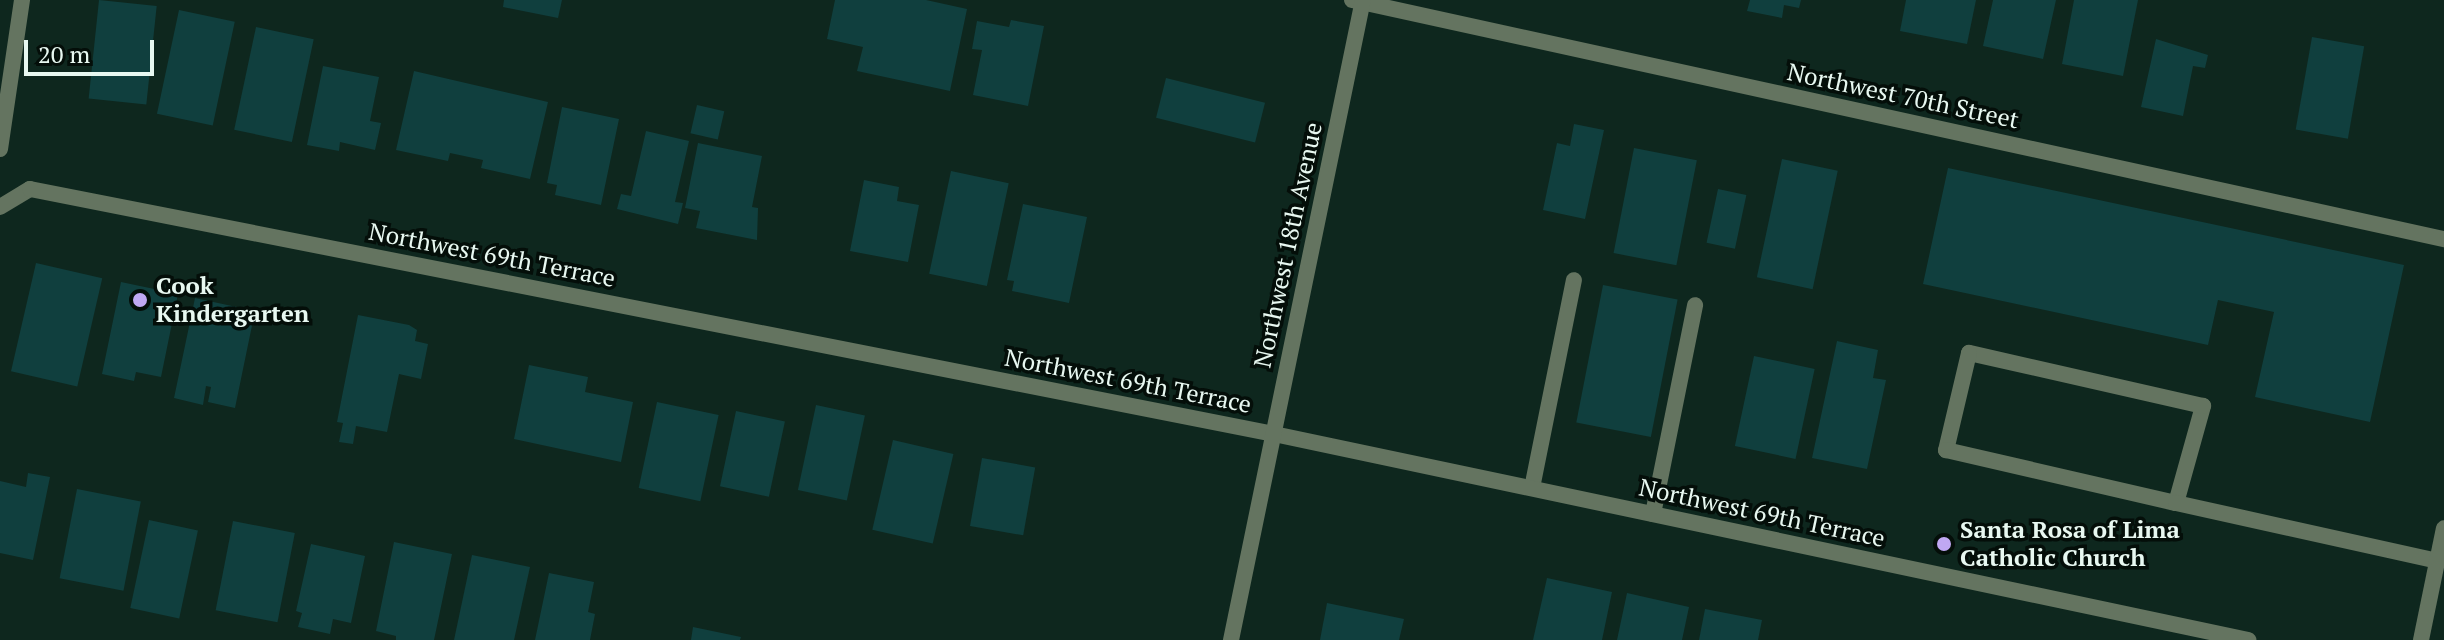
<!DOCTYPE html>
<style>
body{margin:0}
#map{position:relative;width:2444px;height:640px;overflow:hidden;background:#0e271e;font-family:"PT Serif",serif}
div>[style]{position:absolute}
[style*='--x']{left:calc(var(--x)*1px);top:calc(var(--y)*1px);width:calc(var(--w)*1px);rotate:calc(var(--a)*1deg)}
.building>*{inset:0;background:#103f3e;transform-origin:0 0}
.service>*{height:16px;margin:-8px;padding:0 8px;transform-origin:8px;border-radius:8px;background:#647460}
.minor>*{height:16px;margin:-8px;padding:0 8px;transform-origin:8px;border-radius:8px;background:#647460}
.dots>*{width:22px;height:22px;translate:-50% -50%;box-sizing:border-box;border:4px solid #040e09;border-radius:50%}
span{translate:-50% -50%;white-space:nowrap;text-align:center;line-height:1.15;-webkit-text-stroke:7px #040e09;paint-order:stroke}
.street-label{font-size:24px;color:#e8f8f1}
.poi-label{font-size:24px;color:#e8f8f1;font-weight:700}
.left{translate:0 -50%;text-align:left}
.scale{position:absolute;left:24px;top:40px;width:130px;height:36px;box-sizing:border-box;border:4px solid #e8f8f1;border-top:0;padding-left:10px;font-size:24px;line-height:28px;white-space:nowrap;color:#e8f8f1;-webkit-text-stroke:6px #040e09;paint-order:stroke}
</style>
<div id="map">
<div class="building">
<div style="left:99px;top:0;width:58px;height:99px;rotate:6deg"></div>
<div style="clip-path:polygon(504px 0,562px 0,558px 18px,503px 7px)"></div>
<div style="clip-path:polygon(835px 0,926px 0,967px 9px,950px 91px,857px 71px,863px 47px,827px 39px)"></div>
<div style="clip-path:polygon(1750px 0,1801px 0,1799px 8px,1784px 5px,1782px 18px,1747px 11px)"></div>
<div style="clip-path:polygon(1906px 0,1976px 0,1967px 44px,1900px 31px)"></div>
<div style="clip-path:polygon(1993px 0,2056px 0,2043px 59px,1983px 46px)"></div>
<div style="clip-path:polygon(2074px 0,2138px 0,2123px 76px,2062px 64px)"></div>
<div style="left:179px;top:10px;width:57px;height:106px;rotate:12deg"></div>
<div style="clip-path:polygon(1011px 20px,1044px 26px,1028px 106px,973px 95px,982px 50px,972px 49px,977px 21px,1009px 27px)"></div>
<div style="left:256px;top:27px;width:59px;height:105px;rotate:12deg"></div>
<div style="left:2312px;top:37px;width:53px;height:94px;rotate:10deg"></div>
<div style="clip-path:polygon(2156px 39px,2208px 55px,2205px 68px,2193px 66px,2183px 116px,2141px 107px)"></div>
<div style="clip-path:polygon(323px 66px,379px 77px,370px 121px,381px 123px,375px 150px,340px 142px,339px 151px,307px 145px)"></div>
<div style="clip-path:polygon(414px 71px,548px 102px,530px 179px,481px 168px,483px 160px,450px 153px,448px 161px,396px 150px)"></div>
<div style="left:1166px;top:78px;width:102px;height:41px;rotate:14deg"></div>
<div style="left:697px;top:105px;width:28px;height:29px;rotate:13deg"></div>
<div style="clip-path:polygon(562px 107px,619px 119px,601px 205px,555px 195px,557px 185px,547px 183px)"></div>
<div style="clip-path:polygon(1574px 124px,1604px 130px,1585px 219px,1543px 210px,1557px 143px,1570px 146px)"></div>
<div style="clip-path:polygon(646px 131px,689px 141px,675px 202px,683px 203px,678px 224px,617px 209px,621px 194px,631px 196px)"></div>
<div style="clip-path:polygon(698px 143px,762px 156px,752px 207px,758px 208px,757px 240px,696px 228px,700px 211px,685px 208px)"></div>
<div style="left:1634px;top:148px;width:64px;height:107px;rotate:11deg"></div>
<div style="left:1782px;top:159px;width:57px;height:121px;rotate:12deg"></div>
<div style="clip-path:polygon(1948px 168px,2404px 265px,2370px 422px,2255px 397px,2274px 312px,2218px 300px,2208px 345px,1923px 284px)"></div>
<div style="left:951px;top:171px;width:59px;height:105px;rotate:12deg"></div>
<div style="clip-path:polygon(864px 180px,899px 187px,897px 201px,919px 205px,908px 262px,850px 251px)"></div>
<div style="left:1718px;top:189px;width:29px;height:55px;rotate:12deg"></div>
<div style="clip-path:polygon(1023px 204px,1087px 217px,1069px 303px,1012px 291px,1014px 281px,1007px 280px)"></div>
<div style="left:36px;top:263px;width:68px;height:111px;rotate:13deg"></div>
<div style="clip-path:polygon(121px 282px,178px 294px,161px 377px,136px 372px,134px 381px,102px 374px)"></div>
<div style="left:1603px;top:285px;width:76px;height:140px;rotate:11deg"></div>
<div style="clip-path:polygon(195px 298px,255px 311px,235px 408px,208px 402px,211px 387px,206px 386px,203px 405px,174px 398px)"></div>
<div style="clip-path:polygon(358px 315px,409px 325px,417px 330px,415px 341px,428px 344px,421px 379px,399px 374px,387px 432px,356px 426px,353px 444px,339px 442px,343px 423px,337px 422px)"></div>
<div style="clip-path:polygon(1837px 341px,1878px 350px,1873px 378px,1886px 380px,1867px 469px,1812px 458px)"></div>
<div style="left:1754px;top:356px;width:62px;height:92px;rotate:12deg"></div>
<div style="clip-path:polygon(529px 365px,588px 377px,585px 392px,633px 402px,621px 462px,514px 439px)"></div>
<div style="left:657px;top:402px;width:63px;height:88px;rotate:12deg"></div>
<div style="left:816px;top:405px;width:50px;height:87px;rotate:12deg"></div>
<div style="left:736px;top:411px;width:50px;height:77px;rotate:12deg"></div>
<div style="left:893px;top:440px;width:62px;height:92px;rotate:13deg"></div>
<div style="left:982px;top:458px;width:54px;height:69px;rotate:10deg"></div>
<div style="clip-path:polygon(28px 473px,50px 477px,33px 560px,0 553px,0 481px,26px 487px)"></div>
<div style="left:77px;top:489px;width:65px;height:91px;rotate:11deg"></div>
<div style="left:149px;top:520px;width:50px;height:90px;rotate:12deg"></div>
<div style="left:233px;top:521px;width:63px;height:91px;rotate:11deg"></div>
<div style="clip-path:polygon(394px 542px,452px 554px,434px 640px,396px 640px,396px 636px,376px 631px)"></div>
<div style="clip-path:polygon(311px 544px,365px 556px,351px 623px,333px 619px,330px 634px,298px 627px,302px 613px,296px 611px)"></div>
<div style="clip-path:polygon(472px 555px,530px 567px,514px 640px,454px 640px)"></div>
<div style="clip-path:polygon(549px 573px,594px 582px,588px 612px,595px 614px,590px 640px,535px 640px)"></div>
<div style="clip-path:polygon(1547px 578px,1612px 592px,1602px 640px,1533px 640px)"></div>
<div style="clip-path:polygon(1627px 593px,1689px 607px,1682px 640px,1617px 640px)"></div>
<div style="clip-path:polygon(1327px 603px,1404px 619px,1399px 640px,1320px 640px)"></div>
<div style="clip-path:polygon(1705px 609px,1762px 620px,1758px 640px,1699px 640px)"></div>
<div style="clip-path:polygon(693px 627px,741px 637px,740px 640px,691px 640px)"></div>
</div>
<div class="service">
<div style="--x:1532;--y:488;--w:212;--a:-78.6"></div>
<div style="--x:2176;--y:503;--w:101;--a:-74.4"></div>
<div style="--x:2203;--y:406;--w:240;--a:-167.2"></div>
<div style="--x:1969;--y:353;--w:100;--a:103.3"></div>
<div style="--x:1946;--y:450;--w:236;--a:13"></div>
<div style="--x:2176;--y:503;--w:267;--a:12.5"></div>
<div style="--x:1653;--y:514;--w:213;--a:-78.6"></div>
<div style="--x:2421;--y:640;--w:114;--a:-78.4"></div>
</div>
<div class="minor">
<div style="--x:1352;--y:0;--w:1118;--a:12.35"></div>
<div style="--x:0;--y:149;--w:151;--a:-81.6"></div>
<div style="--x:0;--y:207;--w:35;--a:-31"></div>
<div style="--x:30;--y:189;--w:1268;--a:11.14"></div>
<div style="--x:1274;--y:434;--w:996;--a:11.94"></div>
<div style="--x:1231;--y:640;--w:653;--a:-78.35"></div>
</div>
<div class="dots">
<div style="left:140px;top:300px;background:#c0a8f3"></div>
<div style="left:1944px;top:544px;background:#c0a8f3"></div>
</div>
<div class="street-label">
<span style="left:1903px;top:96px;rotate:12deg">Northwest 70th Street</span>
<span style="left:1288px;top:245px;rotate:-78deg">Northwest 18th Avenue</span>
<span style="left:492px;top:255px;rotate:11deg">Northwest 69th Terrace</span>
<span style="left:1128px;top:381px;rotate:11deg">Northwest 69th Terrace</span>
<span style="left:1762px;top:513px;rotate:12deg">Northwest 69th Terrace</span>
</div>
<div class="poi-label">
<span class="left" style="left:156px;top:300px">Cook<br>Kindergarten</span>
<span class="left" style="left:1960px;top:544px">Santa Rosa of Lima<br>Catholic Church</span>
</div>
<div class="scale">20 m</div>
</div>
